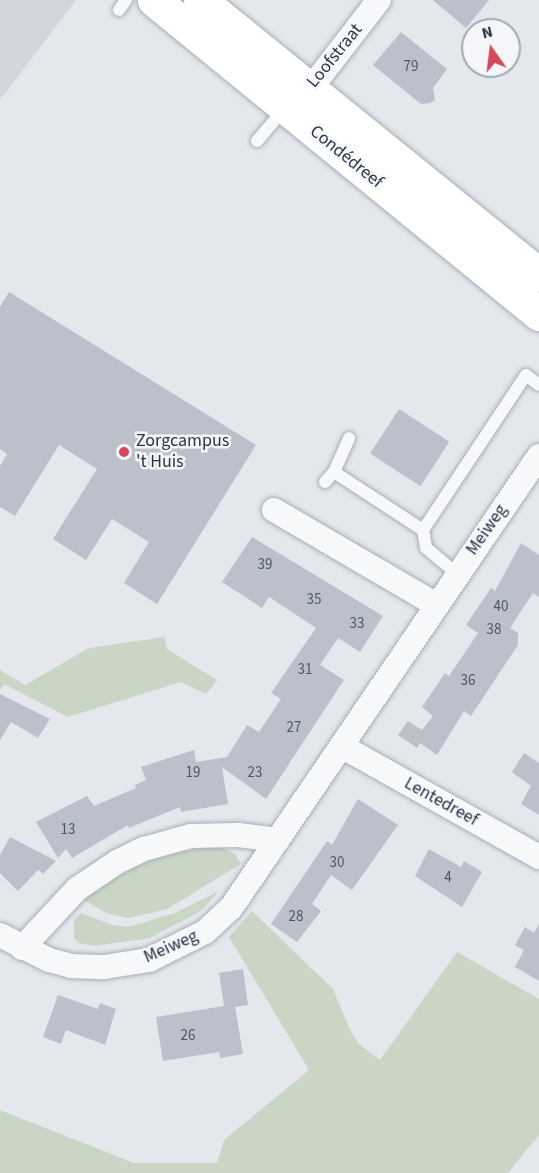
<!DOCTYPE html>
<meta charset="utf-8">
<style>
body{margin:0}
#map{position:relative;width:539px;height:1173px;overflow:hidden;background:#e4e7ec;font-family:"Source Sans 3",sans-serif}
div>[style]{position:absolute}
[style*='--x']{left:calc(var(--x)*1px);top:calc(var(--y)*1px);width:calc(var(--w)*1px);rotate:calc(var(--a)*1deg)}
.built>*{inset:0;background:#d2d6de}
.green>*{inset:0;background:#c9d6c5}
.building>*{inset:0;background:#bbc0ca;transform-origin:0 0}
.roads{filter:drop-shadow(0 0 2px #a9aeb7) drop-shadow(0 0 2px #a9aeb7)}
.service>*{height:12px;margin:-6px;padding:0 6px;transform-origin:6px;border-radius:6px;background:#f7f8fa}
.minor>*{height:24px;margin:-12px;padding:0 12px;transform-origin:12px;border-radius:12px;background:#f7f8fa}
.primary>*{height:33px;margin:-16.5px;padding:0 16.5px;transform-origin:16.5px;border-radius:16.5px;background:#fff}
.dots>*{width:16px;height:16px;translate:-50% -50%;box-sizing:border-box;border:3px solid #f4f6f9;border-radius:50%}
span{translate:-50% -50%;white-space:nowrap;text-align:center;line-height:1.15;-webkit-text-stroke:5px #f4f6f9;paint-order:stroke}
.number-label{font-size:15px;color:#4f5766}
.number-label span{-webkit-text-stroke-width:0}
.street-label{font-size:18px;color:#2b3445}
.poi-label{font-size:18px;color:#2b3445}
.left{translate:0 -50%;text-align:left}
.north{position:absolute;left:461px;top:18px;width:60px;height:60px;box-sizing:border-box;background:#f4f6f9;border:2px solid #a4a8b1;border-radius:50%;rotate:346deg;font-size:16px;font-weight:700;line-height:24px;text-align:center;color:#2b3445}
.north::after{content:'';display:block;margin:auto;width:21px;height:27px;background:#d1495b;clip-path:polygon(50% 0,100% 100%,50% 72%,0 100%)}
</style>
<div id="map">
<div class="built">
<div style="clip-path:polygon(0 0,76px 0,0 100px)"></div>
</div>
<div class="green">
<div style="clip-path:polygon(164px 637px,167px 649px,217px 680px,206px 694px,181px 682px,68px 717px,4px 684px,0 690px,0 670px,25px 685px,89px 648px)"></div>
<div style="clip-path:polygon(218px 846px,235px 854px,241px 864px,167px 909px,128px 918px,106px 913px,84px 900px,102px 885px,148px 861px,170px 853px)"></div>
<div style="clip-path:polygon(219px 891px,201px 911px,150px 938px,95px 946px,79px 943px,74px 938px,74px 920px,81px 913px,113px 925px,128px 927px,175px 913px)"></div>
<div style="clip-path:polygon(252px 911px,333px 989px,350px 1030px,359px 1044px,380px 1060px,457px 952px,539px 999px,539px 1135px,508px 1173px,0 1173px,0 1110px,134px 1163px,217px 1163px,224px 1140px,309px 1070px,229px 937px)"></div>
</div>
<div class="building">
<div style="clip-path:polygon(433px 0,489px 0,466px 28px)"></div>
<div style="clip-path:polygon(401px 32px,447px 69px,433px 88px,435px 100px,430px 103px,421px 104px,373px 65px)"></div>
<div style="clip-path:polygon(9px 292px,256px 445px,157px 604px,124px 583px,149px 542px,112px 519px,86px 560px,53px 539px,97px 469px,59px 445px,15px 516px,0 507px,0 466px,7px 454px,0 449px,0 307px)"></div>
<div style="left:399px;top:409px;width:60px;height:53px;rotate:33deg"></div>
<div style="clip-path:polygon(252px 537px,383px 616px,360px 652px,338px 638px,320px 665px,344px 680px,266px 799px,222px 767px,228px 804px,181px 812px,180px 807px,129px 828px,128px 825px,72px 858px,66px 849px,58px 858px,36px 822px,87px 796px,94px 806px,136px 788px,135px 785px,146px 780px,141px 767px,194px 750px,196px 762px,227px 757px,247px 725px,259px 732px,281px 699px,271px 693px,316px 628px,269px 597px,262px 608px,222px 582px)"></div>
<div style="clip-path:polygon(521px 543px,539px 555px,539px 597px,533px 593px,510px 628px,518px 633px,518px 645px,471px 716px,464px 711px,437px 755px,420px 743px,417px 748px,398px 735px,408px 721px,422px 730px,433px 716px,422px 707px,445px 673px,449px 676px,478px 633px,466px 625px,491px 588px,495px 591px)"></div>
<div style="clip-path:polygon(0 694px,50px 719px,38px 738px,11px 722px,0 740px)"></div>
<div style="clip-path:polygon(524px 753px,539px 763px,539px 815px,521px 804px,531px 786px,512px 772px)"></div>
<div style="clip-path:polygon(358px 799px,398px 825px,352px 890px,331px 875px,312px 904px,321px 911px,297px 942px,271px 924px,327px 841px,332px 845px)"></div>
<div style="clip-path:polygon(10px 837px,56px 861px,43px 874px,38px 870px,18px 891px,0 873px,0 855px)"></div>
<div style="clip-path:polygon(429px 849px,461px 867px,464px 861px,482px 872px,462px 907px,415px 876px)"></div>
<div style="clip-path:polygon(539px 924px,539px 981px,515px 967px,524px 950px,515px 945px,525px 927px,534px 933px)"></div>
<div style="clip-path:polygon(243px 969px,248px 1005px,235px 1007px,243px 1054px,220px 1058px,219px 1052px,163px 1061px,156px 1017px,224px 1006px,219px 973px)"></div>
<div style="clip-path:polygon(58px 995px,98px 1009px,100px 1003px,116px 1009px,105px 1045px,66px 1030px,61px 1044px,43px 1037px)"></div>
</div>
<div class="roads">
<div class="service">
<div style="--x:119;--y:10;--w:12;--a:-55"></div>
<div style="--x:257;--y:141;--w:43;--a:-49.7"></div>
<div style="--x:334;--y:472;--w:106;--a:33.1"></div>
<div style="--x:325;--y:482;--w:13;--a:-48"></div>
<div style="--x:334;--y:472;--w:37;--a:-66"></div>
<div style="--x:456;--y:573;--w:39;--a:-140"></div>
<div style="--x:426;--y:548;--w:18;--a:-99"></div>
<div style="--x:423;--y:530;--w:186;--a:-56.4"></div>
<div style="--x:526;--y:375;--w:16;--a:38"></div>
</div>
<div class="minor">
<div style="--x:296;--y:99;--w:19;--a:-36"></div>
<div style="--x:311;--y:88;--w:111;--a:-52.3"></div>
<div style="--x:274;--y:510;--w:186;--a:30.3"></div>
<div style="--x:343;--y:747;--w:225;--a:29.3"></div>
<div style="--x:0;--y:935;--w:55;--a:27"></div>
<div style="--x:49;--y:960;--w:23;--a:15"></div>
<div style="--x:71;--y:966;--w:33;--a:2"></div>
<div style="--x:104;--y:967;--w:46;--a:-8.8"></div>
<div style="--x:149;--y:960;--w:63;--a:-26.6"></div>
<div style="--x:205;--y:932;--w:35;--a:-43"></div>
<div style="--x:231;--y:908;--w:547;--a:-55.73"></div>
<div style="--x:22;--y:948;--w:81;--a:-47"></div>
<div style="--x:77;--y:889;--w:48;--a:-34"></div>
<div style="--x:117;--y:862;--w:30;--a:-26"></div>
<div style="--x:144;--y:849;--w:49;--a:-15.5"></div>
<div style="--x:191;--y:836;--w:47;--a:-1.2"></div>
<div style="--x:238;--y:835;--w:40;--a:7.1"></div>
</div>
<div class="primary">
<div style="--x:154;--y:0;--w:497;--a:39.2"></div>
<div style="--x:200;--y:0;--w:437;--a:39"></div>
</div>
</div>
<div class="dots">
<div style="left:124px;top:452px;background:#d1495b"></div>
</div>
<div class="number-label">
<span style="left:411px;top:67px">79</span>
<span style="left:265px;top:565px">39</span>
<span style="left:314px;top:600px">35</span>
<span style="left:501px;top:607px">40</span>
<span style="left:357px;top:624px">33</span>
<span style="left:494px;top:630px">38</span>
<span style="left:305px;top:670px">31</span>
<span style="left:468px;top:681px">36</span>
<span style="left:294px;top:728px">27</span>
<span style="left:193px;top:773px">19</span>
<span style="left:255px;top:773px">23</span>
<span style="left:68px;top:830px">13</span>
<span style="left:337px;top:863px">30</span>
<span style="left:448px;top:878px">4</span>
<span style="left:296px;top:917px">28</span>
<span style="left:188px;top:1036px">26</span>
</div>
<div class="street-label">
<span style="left:335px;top:56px;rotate:-51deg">Loofstraat</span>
<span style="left:346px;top:157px;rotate:39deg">Condédreef</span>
<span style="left:487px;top:530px;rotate:-55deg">Meiweg</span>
<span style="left:441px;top:802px;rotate:29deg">Lentedreef</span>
<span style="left:171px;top:947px;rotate:-24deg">Meiweg</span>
</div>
<div class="poi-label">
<span class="left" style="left:136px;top:452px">Zorgcampus<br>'t Huis</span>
</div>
<div class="north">N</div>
</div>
